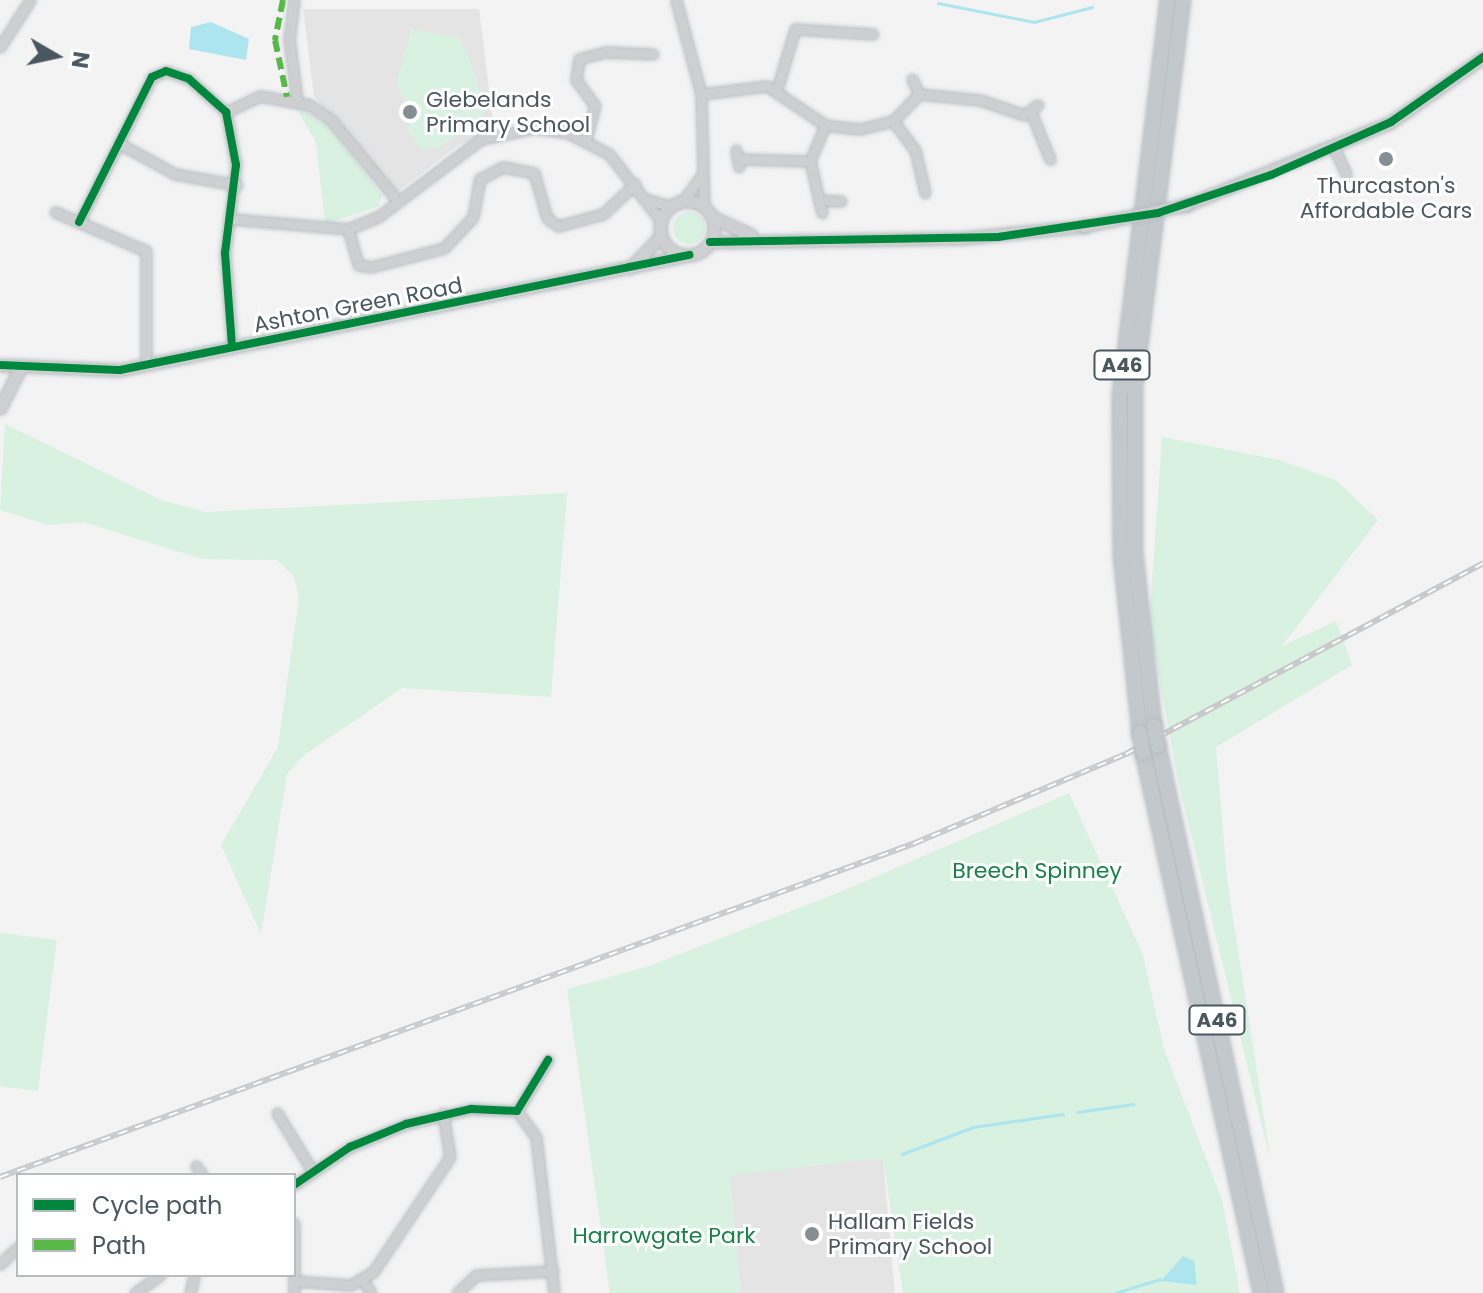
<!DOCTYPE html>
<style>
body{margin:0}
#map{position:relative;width:1483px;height:1293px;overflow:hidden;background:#f3f3f3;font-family:Poppins,sans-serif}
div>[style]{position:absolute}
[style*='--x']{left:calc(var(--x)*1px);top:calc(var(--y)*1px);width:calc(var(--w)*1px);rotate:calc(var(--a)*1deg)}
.education>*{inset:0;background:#e5e4e5;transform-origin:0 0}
.green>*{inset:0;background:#d8f1e0;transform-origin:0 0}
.round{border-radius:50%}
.water>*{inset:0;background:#ade5ef}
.stream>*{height:3px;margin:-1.5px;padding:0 1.5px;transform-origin:1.5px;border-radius:1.5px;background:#ade5ef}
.roads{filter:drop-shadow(0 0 2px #b8bdc2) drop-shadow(0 0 2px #b8bdc2)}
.minor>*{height:9px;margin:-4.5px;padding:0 4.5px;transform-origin:4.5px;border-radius:4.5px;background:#cdcfd1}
.tertiary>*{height:11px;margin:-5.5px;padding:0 5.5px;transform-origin:5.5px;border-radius:5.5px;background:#cdcfd1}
.tertiary>.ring{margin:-5.5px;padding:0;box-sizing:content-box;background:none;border:11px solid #cdcfd1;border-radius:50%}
.trunk>*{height:14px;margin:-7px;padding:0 7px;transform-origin:7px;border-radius:7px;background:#c2c8cc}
.rail>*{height:6px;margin-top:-3px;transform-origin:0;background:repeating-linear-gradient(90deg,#fff 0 9px,#c8c9cb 0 18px);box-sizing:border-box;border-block:2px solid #c8c9cb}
.bridges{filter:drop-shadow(0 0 2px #b8bdc2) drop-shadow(0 0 2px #b8bdc2)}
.tertiary-bridge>*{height:11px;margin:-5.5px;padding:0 5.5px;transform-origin:5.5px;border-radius:5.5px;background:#cdcfd1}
.trunk-bridge>*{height:14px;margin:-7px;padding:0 7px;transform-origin:7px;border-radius:7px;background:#c2c8cc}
.quiet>*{height:6px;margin-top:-3px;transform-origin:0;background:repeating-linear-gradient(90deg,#58b947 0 12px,transparent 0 18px)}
.cycleway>*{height:8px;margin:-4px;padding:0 4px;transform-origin:4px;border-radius:4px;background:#00873e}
.dots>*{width:22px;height:22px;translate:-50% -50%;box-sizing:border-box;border:4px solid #fff;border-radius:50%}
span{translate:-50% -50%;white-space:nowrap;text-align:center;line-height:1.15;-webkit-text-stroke:6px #fff;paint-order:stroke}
.shield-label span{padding:2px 6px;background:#fff;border:2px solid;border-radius:6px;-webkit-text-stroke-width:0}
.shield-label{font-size:20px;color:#495760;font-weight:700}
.poi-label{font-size:22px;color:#495760}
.left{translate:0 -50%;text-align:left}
.street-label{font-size:22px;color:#495760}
.park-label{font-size:22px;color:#188347}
.legend{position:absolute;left:16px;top:1173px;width:280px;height:104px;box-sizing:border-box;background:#fff;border:2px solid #b6bcbf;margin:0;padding:10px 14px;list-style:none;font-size:24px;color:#495760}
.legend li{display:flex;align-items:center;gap:16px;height:40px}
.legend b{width:40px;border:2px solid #b6bcbf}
.north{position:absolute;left:16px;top:16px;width:80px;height:80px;-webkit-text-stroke:6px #fff;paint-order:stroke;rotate:99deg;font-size:22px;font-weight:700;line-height:32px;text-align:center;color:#495760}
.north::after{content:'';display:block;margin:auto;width:28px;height:36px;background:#495760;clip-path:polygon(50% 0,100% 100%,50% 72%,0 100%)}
</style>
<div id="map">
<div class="education">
<div style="clip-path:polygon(303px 9px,479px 9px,494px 129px,457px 146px,397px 192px,314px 96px)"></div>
<div style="left:883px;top:1158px;width:135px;height:154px;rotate:85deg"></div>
</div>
<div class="green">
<div style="clip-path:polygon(411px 29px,460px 38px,475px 73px,484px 114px,439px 148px,422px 150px,407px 130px,414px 116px,396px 85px)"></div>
<div style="clip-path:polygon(293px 103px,329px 126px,383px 196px,377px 207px,325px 224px,316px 142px)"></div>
<div class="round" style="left:673px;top:212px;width:32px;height:32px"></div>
<div style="clip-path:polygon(5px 424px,161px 500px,205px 512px,567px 493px,551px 697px,402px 688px,303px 756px,287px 774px,261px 934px,221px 845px,278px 747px,299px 598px,294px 577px,277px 560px,202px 559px,83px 522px,49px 525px,0 510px)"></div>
<div style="clip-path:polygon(1162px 437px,1279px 460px,1336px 480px,1378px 520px,1282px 646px,1336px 621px,1352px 665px,1216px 747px,1227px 878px,1271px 1163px,1179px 785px,1149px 623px)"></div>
<div style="clip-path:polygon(1069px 793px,1143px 955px,1164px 1049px,1222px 1200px,1240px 1293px,903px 1293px,883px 1158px,730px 1175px,740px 1293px,610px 1293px,567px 989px,649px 966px,845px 890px)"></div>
<div style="left:0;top:933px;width:57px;height:152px;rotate:7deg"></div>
</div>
<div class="water">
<div style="clip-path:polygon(211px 22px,249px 39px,246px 60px,189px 49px,191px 27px)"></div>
<div style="clip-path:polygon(1183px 1256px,1194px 1261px,1197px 1285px,1161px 1281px)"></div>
</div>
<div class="stream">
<div style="--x:938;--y:3;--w:98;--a:11.2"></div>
<div style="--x:1034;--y:22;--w:60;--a:-14.5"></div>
<div style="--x:1077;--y:1112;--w:57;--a:-8.1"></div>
<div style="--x:902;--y:1154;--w:76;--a:-20.8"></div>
<div style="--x:973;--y:1127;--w:91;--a:-8.2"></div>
<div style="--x:1115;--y:1293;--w:47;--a:-17.3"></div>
</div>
<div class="roads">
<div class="minor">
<div style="--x:294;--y:0;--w:39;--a:97"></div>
<div style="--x:289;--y:39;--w:62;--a:82.5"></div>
<div style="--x:676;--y:0;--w:97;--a:75.1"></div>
<div style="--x:701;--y:94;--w:112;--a:88.5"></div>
<div style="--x:0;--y:47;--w:56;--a:-57.4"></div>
<div style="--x:912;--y:79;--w:17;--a:65"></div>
<div style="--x:777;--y:89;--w:63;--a:-73.3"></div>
<div style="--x:795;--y:29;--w:78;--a:3.7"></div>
<div style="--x:701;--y:94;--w:66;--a:-6.9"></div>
<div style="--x:767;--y:86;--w:70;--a:33.9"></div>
<div style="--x:825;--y:125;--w:35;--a:7"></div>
<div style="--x:860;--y:129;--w:34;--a:-14"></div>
<div style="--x:893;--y:121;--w:37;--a:-46"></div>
<div style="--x:919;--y:94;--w:61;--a:5.6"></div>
<div style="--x:980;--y:100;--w:46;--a:18.8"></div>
<div style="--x:1024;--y:115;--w:17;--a:-36"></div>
<div style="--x:226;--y:112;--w:38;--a:-25"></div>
<div style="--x:260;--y:96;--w:51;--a:10.2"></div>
<div style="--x:310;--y:105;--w:27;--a:36"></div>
<div style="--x:332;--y:121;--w:102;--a:50.6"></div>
<div style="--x:1032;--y:115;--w:48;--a:67.8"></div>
<div style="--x:893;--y:121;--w:36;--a:53"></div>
<div style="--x:915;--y:150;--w:44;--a:76.9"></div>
<div style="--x:586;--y:139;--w:34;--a:-75"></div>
<div style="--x:595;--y:106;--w:32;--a:-126"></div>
<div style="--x:576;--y:80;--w:21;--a:-82"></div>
<div style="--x:579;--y:59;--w:28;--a:-15"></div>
<div style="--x:606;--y:52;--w:47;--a:2.4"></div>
<div style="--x:120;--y:144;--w:63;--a:28.6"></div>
<div style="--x:175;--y:174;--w:63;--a:10.1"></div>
<div style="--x:1334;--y:148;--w:29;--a:65"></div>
<div style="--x:736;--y:150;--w:17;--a:80"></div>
<div style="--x:738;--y:159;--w:72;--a:1.6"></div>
<div style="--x:810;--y:161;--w:39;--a:-67"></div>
<div style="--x:810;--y:161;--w:53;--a:77"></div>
<div style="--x:645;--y:199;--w:26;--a:16"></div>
<div style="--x:819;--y:200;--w:22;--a:3"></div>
<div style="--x:683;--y:201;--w:32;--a:-54"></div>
<div style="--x:55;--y:212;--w:99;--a:23.2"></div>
<div style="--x:146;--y:251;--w:114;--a:90"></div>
<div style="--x:232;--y:219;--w:116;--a:4.9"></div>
<div style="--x:348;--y:229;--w:32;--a:-22"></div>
<div style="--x:378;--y:217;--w:129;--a:-37.1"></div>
<div style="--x:481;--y:139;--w:54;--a:-11.7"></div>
<div style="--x:534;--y:128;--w:34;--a:8"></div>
<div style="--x:568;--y:133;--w:46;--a:27.1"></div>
<div style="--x:609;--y:154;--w:85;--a:52.2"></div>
<div style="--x:79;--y:222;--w:162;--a:-63.3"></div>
<div style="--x:152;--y:77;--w:15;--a:-23"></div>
<div style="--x:166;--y:71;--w:24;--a:19"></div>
<div style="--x:189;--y:79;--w:50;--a:41.7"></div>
<div style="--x:226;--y:112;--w:54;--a:79.3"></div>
<div style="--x:236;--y:165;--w:89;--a:97.1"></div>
<div style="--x:225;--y:253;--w:94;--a:85.7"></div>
<div style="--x:348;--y:229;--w:37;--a:74"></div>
<div style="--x:358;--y:265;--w:13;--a:9"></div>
<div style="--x:371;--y:267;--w:75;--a:-14.6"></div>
<div style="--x:444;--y:248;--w:42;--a:-46.9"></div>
<div style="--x:473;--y:217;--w:39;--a:-80"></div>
<div style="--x:480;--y:179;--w:26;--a:-28"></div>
<div style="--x:503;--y:167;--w:32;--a:11"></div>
<div style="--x:534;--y:173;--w:47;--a:73.9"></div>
<div style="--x:547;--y:218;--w:14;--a:36"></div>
<div style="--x:558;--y:226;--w:47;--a:-14.9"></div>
<div style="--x:603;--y:214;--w:44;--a:-43.2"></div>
<div style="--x:517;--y:1111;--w:32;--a:54"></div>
<div style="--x:536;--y:1137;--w:157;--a:83.4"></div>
<div style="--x:277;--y:1113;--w:69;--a:58.6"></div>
<div style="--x:196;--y:1166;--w:11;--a:56"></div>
<div style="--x:294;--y:1185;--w:68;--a:-34.2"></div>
<div style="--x:350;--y:1147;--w:61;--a:-22.3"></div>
<div style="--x:406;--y:1124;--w:67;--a:-13"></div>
<div style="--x:471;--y:1109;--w:46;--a:2.5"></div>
<div style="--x:517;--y:1111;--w:60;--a:-58.7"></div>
<div style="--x:294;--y:1223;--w:70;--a:90"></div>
<div style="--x:0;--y:1264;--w:25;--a:-43"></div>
<div style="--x:295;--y:1281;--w:56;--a:4.1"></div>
<div style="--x:351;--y:1285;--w:26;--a:-31"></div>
<div style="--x:373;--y:1272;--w:138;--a:-56.2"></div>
<div style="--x:450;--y:1157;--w:44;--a:-99.2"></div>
<div style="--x:363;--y:1281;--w:14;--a:56"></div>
<div style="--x:135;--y:1293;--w:31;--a:-36"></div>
<div style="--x:190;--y:1293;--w:18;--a:-77"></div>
<div style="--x:457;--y:1293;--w:26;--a:-43"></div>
<div style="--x:476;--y:1275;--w:77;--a:-3"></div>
</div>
<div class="tertiary">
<div class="ring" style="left:660px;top:201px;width:43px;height:43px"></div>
<div style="--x:1186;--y:205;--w:221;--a:-22"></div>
<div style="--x:1391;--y:122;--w:113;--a:-35.2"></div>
<div style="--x:712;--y:217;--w:43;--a:24.8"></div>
<div style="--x:710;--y:242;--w:254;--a:-0.9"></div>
<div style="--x:964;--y:238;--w:121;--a:-5.7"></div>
<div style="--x:630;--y:268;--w:45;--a:-45.9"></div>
<div style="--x:0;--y:365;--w:120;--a:2.4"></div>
<div style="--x:120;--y:370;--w:581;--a:-11.43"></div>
<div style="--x:0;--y:408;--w:45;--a:-63.4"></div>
</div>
<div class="trunk">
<div style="--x:1154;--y:726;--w:173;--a:-96.3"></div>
<div style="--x:1135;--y:554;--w:169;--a:-90"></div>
<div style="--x:1135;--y:385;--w:388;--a:-82.9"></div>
<div style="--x:1140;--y:733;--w:178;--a:-96.1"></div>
<div style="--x:1121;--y:556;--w:161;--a:-90.4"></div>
<div style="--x:1120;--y:395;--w:398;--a:-83.1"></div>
<div style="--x:1158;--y:746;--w:560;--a:77.83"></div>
<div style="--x:1143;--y:753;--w:553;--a:77.67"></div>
</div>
</div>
<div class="rail">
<div style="--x:0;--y:1177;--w:974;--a:-20.05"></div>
<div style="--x:915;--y:843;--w:229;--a:-22.9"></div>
<div style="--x:1126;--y:754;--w:405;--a:-28.1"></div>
</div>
<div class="bridges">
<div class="tertiary-bridge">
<div style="--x:1084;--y:226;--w:104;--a:-11.6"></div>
</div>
<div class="trunk-bridge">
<div style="--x:1154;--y:726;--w:20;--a:79"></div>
<div style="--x:1140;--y:733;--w:20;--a:81"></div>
</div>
</div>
<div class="quiet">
<div style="--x:283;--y:0;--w:41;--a:101.3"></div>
<div style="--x:275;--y:40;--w:58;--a:78.1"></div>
</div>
<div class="cycleway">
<div style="--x:79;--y:222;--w:162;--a:-63.3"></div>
<div style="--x:152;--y:77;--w:15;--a:-23"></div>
<div style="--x:166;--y:71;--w:24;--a:19"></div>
<div style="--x:189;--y:79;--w:50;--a:41.7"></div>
<div style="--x:226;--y:112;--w:54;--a:79.3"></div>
<div style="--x:236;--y:165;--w:89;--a:97.1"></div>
<div style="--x:225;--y:253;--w:94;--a:85.7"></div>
<div style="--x:710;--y:242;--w:288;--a:-1"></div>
<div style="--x:998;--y:237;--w:162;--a:-8.5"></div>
<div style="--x:1158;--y:213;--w:119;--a:-18.6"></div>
<div style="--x:1271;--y:175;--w:131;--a:-23.8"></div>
<div style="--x:1391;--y:122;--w:113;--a:-35.2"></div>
<div style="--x:0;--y:365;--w:120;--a:2.4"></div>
<div style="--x:120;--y:370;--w:581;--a:-11.43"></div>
<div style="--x:294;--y:1185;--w:68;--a:-34.2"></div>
<div style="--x:350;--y:1147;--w:61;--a:-22.3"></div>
<div style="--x:406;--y:1124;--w:67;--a:-13"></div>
<div style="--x:471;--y:1109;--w:46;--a:2.5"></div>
<div style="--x:517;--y:1111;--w:60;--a:-58.7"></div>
</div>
<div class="dots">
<div style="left:410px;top:112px;background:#848e93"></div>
<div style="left:1386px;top:159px;background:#848e93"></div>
<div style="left:812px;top:1234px;background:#848e93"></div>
</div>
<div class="shield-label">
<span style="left:1122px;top:365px">A46</span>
<span style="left:1217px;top:1020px">A46</span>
</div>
<div class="poi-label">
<span class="left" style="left:426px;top:112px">Glebelands<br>Primary School</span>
<span style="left:1386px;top:198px">Thurcaston's<br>Affordable Cars</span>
<span class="left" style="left:828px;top:1234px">Hallam Fields<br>Primary School</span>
</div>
<div class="street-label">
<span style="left:358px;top:305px;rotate:-11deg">Ashton Green Road</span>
</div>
<div class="park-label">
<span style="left:1037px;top:871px">Breech Spinney</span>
<span style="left:664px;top:1236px">Harrowgate Park</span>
</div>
<ul class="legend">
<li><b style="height:10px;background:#00873e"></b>Cycle path</li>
<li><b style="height:10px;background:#58b947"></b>Path</li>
</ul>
<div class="north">N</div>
</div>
